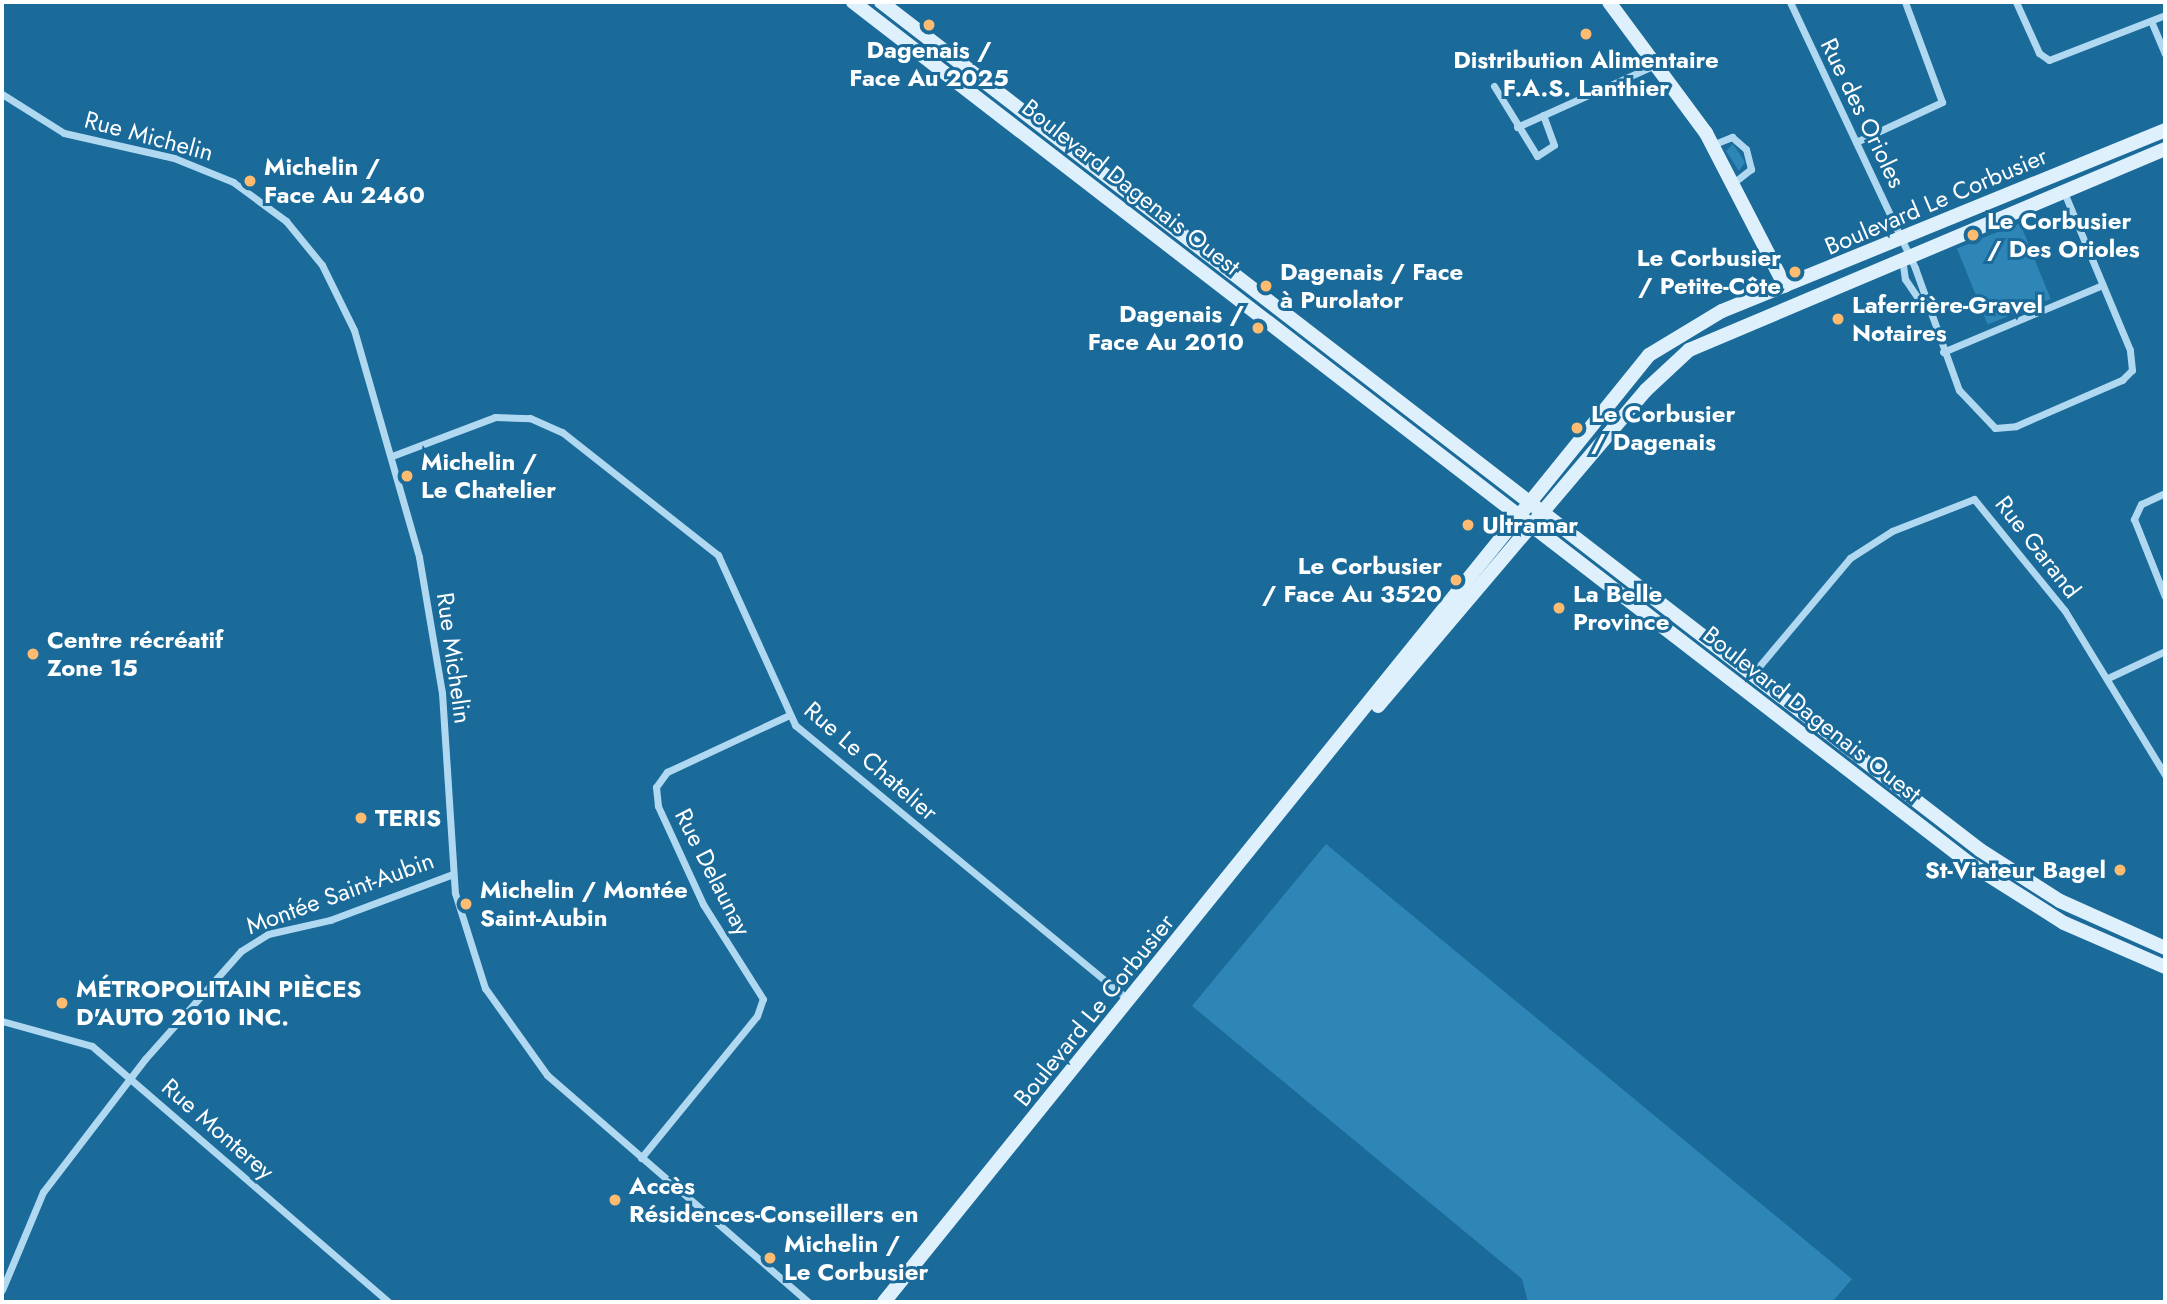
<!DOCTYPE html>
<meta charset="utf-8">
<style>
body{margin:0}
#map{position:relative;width:2167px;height:1304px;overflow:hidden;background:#1a6a9a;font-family:Jost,sans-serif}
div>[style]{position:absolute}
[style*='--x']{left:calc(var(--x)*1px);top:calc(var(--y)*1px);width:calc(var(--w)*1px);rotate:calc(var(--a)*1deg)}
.green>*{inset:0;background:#2e86b7;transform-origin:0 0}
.street>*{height:7px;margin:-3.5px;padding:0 3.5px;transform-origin:3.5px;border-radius:3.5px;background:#b0d9f1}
.secondary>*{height:14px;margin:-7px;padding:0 7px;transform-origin:7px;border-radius:7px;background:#def0fc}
.dots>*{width:19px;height:19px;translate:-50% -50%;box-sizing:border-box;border:4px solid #1a6a9a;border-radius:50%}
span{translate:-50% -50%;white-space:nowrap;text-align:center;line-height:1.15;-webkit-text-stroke:6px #1a6a9a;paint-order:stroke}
.poi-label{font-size:24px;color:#fff;font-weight:700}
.left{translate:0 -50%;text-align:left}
.right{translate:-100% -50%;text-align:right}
.street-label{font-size:24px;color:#fff}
.frame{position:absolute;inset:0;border:4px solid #fff;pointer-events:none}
</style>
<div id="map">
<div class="green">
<div style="clip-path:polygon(1733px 144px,1745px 162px,1739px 171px,1726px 151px)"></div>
<div style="left:2020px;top:223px;width:82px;height:68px;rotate:68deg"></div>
<div style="clip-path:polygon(1326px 844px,1852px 1279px,1832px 1302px,1528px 1302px,1522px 1279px,1192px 1006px)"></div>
</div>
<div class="street">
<div style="--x:1790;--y:2;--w:294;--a:64.8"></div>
<div style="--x:1915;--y:268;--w:130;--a:70.2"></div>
<div style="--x:1959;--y:390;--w:52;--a:46.5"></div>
<div style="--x:1995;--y:428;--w:21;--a:-5"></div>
<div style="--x:2016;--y:426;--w:116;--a:-23.5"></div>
<div style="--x:2122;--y:380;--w:14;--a:-45"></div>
<div style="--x:2132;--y:370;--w:20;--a:-96"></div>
<div style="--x:2130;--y:350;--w:171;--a:-112.7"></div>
<div style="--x:2016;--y:2;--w:56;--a:65.7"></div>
<div style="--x:2039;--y:53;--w:12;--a:35"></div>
<div style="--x:2049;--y:60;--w:124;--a:-21.2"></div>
<div style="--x:2151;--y:21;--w:36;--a:67"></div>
<div style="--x:1494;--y:86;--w:82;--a:58.4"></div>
<div style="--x:1537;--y:156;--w:20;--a:-33"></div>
<div style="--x:1554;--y:145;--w:32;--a:-110"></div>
<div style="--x:2;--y:94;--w:73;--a:32.2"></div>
<div style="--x:64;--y:133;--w:113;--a:12.8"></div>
<div style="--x:174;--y:158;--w:64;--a:22.1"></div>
<div style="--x:233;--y:182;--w:66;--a:36.3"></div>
<div style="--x:286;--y:221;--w:57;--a:50.7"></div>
<div style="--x:322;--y:265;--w:72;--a:63.8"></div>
<div style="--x:354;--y:330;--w:236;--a:74"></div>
<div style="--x:419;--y:557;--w:138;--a:80.4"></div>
<div style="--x:442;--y:693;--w:200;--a:86.3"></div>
<div style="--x:455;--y:893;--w:100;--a:72.5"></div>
<div style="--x:485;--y:988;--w:107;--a:54.5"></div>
<div style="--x:547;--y:1075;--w:346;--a:41"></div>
<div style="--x:1517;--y:127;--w:151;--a:-24.2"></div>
<div style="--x:1856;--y:142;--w:95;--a:-24.9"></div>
<div style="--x:1942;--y:102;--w:107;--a:-110.3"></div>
<div style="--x:1712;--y:145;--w:22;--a:-22"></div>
<div style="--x:1732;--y:137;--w:18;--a:41"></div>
<div style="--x:1746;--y:149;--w:21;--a:76"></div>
<div style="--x:1751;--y:169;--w:23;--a:142"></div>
<div style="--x:1902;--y:258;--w:21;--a:82"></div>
<div style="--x:1905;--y:279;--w:30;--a:56"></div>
<div style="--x:1943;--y:352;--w:173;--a:-22.8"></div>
<div style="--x:392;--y:456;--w:110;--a:-20.7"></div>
<div style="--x:495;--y:417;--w:35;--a:2"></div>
<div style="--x:530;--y:418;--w:35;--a:24"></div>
<div style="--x:562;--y:432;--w:199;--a:38.3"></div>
<div style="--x:718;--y:555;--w:187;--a:65.6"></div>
<div style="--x:795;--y:725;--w:434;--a:39.5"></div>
<div style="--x:2165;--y:493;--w:26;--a:155"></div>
<div style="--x:2141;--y:504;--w:17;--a:115"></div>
<div style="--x:2134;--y:519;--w:84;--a:68.3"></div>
<div style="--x:1751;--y:676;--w:154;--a:-50"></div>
<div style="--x:1850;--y:558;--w:50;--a:-32.7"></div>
<div style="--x:1892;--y:531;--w:88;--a:-21.3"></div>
<div style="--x:1974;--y:499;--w:144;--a:50.9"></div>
<div style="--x:2065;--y:611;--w:192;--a:58.6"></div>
<div style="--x:2108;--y:678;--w:63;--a:-25.3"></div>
<div style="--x:2;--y:1021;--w:93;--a:15.5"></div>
<div style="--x:92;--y:1046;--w:392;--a:40.8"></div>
<div style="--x:641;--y:1158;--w:183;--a:-50.8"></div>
<div style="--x:757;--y:1016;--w:18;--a:-71"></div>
<div style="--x:763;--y:999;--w:112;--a:-122.3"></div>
<div style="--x:703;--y:904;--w:108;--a:-114.7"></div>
<div style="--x:658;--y:806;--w:19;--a:-96"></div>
<div style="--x:656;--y:787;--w:19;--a:-54"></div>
<div style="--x:667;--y:772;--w:132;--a:-25"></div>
<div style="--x:2;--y:1290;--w:106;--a:-67.3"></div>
<div style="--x:43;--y:1192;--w:168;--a:-52.5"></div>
<div style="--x:145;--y:1059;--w:144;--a:-48.4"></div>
<div style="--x:241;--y:951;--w:32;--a:-32"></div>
<div style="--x:268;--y:934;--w:64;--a:-12.7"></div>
<div style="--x:330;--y:920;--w:131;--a:-20.5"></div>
</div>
<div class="secondary">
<div style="--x:853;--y:2;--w:1410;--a:37.65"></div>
<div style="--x:1969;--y:863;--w:112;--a:32.3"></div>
<div style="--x:2064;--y:923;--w:110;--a:23.5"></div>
<div style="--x:881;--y:2;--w:1388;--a:37.65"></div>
<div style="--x:1980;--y:850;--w:95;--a:32.5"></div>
<div style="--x:2060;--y:901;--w:115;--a:24.1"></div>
<div style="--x:1609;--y:2;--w:163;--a:53.5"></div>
<div style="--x:1706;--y:133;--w:172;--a:62.7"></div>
<div style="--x:1378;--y:706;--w:414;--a:-49.7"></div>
<div style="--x:1646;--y:390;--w:59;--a:-42.9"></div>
<div style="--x:1689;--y:350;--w:517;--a:-22.89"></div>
<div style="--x:884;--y:1302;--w:1217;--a:-51.07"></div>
<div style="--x:1649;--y:355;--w:85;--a:-31.1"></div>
<div style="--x:1722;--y:311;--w:479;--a:-22.2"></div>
</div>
<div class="dots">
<div style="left:929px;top:25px;background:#ffbb70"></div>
<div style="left:1586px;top:34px;background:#ffbb70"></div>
<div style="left:250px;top:181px;background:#ffbb70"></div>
<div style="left:1973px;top:235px;background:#ffbb70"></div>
<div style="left:1795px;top:272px;background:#ffbb70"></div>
<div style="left:1266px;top:286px;background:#ffbb70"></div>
<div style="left:1838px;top:319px;background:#ffbb70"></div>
<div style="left:1258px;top:328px;background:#ffbb70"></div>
<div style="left:1577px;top:428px;background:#ffbb70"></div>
<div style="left:407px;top:476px;background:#ffbb70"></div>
<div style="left:1468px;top:525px;background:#ffbb70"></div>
<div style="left:1456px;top:580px;background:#ffbb70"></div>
<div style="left:1559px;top:608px;background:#ffbb70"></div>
<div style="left:33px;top:654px;background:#ffbb70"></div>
<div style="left:361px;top:818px;background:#ffbb70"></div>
<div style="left:2120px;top:870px;background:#ffbb70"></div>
<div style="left:466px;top:904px;background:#ffbb70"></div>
<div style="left:62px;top:1003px;background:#ffbb70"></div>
<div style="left:615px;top:1200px;background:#ffbb70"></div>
<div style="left:770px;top:1258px;background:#ffbb70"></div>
</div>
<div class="poi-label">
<span style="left:929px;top:64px">Dagenais /<br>Face Au 2025</span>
<span style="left:1586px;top:74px">Distribution Alimentaire<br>F.A.S. Lanthier</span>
<span class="left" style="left:264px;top:181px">Michelin /<br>Face Au 2460</span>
<span class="left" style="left:1987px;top:235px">Le Corbusier<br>/ Des Orioles</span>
<span class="right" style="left:1781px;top:272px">Le Corbusier<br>/ Petite-Côte</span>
<span class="left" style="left:1280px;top:286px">Dagenais / Face<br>à Purolator</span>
<span class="left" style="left:1852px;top:319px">Laferrière-Gravel<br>Notaires</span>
<span class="right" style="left:1244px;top:328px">Dagenais /<br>Face Au 2010</span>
<span class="left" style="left:1591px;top:428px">Le Corbusier<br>/ Dagenais</span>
<span class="left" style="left:421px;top:476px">Michelin /<br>Le Chatelier</span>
<span class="left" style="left:1482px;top:525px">Ultramar</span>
<span class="right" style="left:1442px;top:580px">Le Corbusier<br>/ Face Au 3520</span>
<span class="left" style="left:1573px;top:608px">La Belle<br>Province</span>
<span class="left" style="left:47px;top:654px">Centre récréatif<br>Zone 15</span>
<span class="left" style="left:375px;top:818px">TERIS</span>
<span class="right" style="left:2106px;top:870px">St-Viateur Bagel</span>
<span class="left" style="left:480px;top:904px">Michelin / Montée<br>Saint-Aubin</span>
<span class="left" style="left:76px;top:1003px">MÉTROPOLITAIN PIÈCES<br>D'AUTO 2010 INC.</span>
<span class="left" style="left:629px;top:1200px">Accès<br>Résidences-Conseillers en</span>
<span class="left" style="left:784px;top:1258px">Michelin /<br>Le Corbusier</span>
</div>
<div class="street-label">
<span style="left:1863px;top:113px;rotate:64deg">Rue des Orioles</span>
<span style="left:149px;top:136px;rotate:15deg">Rue Michelin</span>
<span style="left:1131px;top:187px;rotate:38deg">Boulevard Dagenais Ouest</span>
<span style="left:1936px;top:201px;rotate:-23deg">Boulevard Le Corbusier</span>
<span style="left:2038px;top:547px;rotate:52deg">Rue Garand</span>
<span style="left:454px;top:658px;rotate:82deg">Rue Michelin</span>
<span style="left:1812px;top:714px;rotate:38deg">Boulevard Dagenais Ouest</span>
<span style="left:871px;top:761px;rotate:41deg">Rue Le Chatelier</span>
<span style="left:713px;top:872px;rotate:63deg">Rue Delaunay</span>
<span style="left:340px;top:893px;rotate:-20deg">Montée Saint-Aubin</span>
<span style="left:1094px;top:1010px;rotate:-51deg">Boulevard Le Corbusier</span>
<span style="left:218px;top:1129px;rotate:41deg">Rue Monterey</span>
</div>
<div class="frame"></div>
</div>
